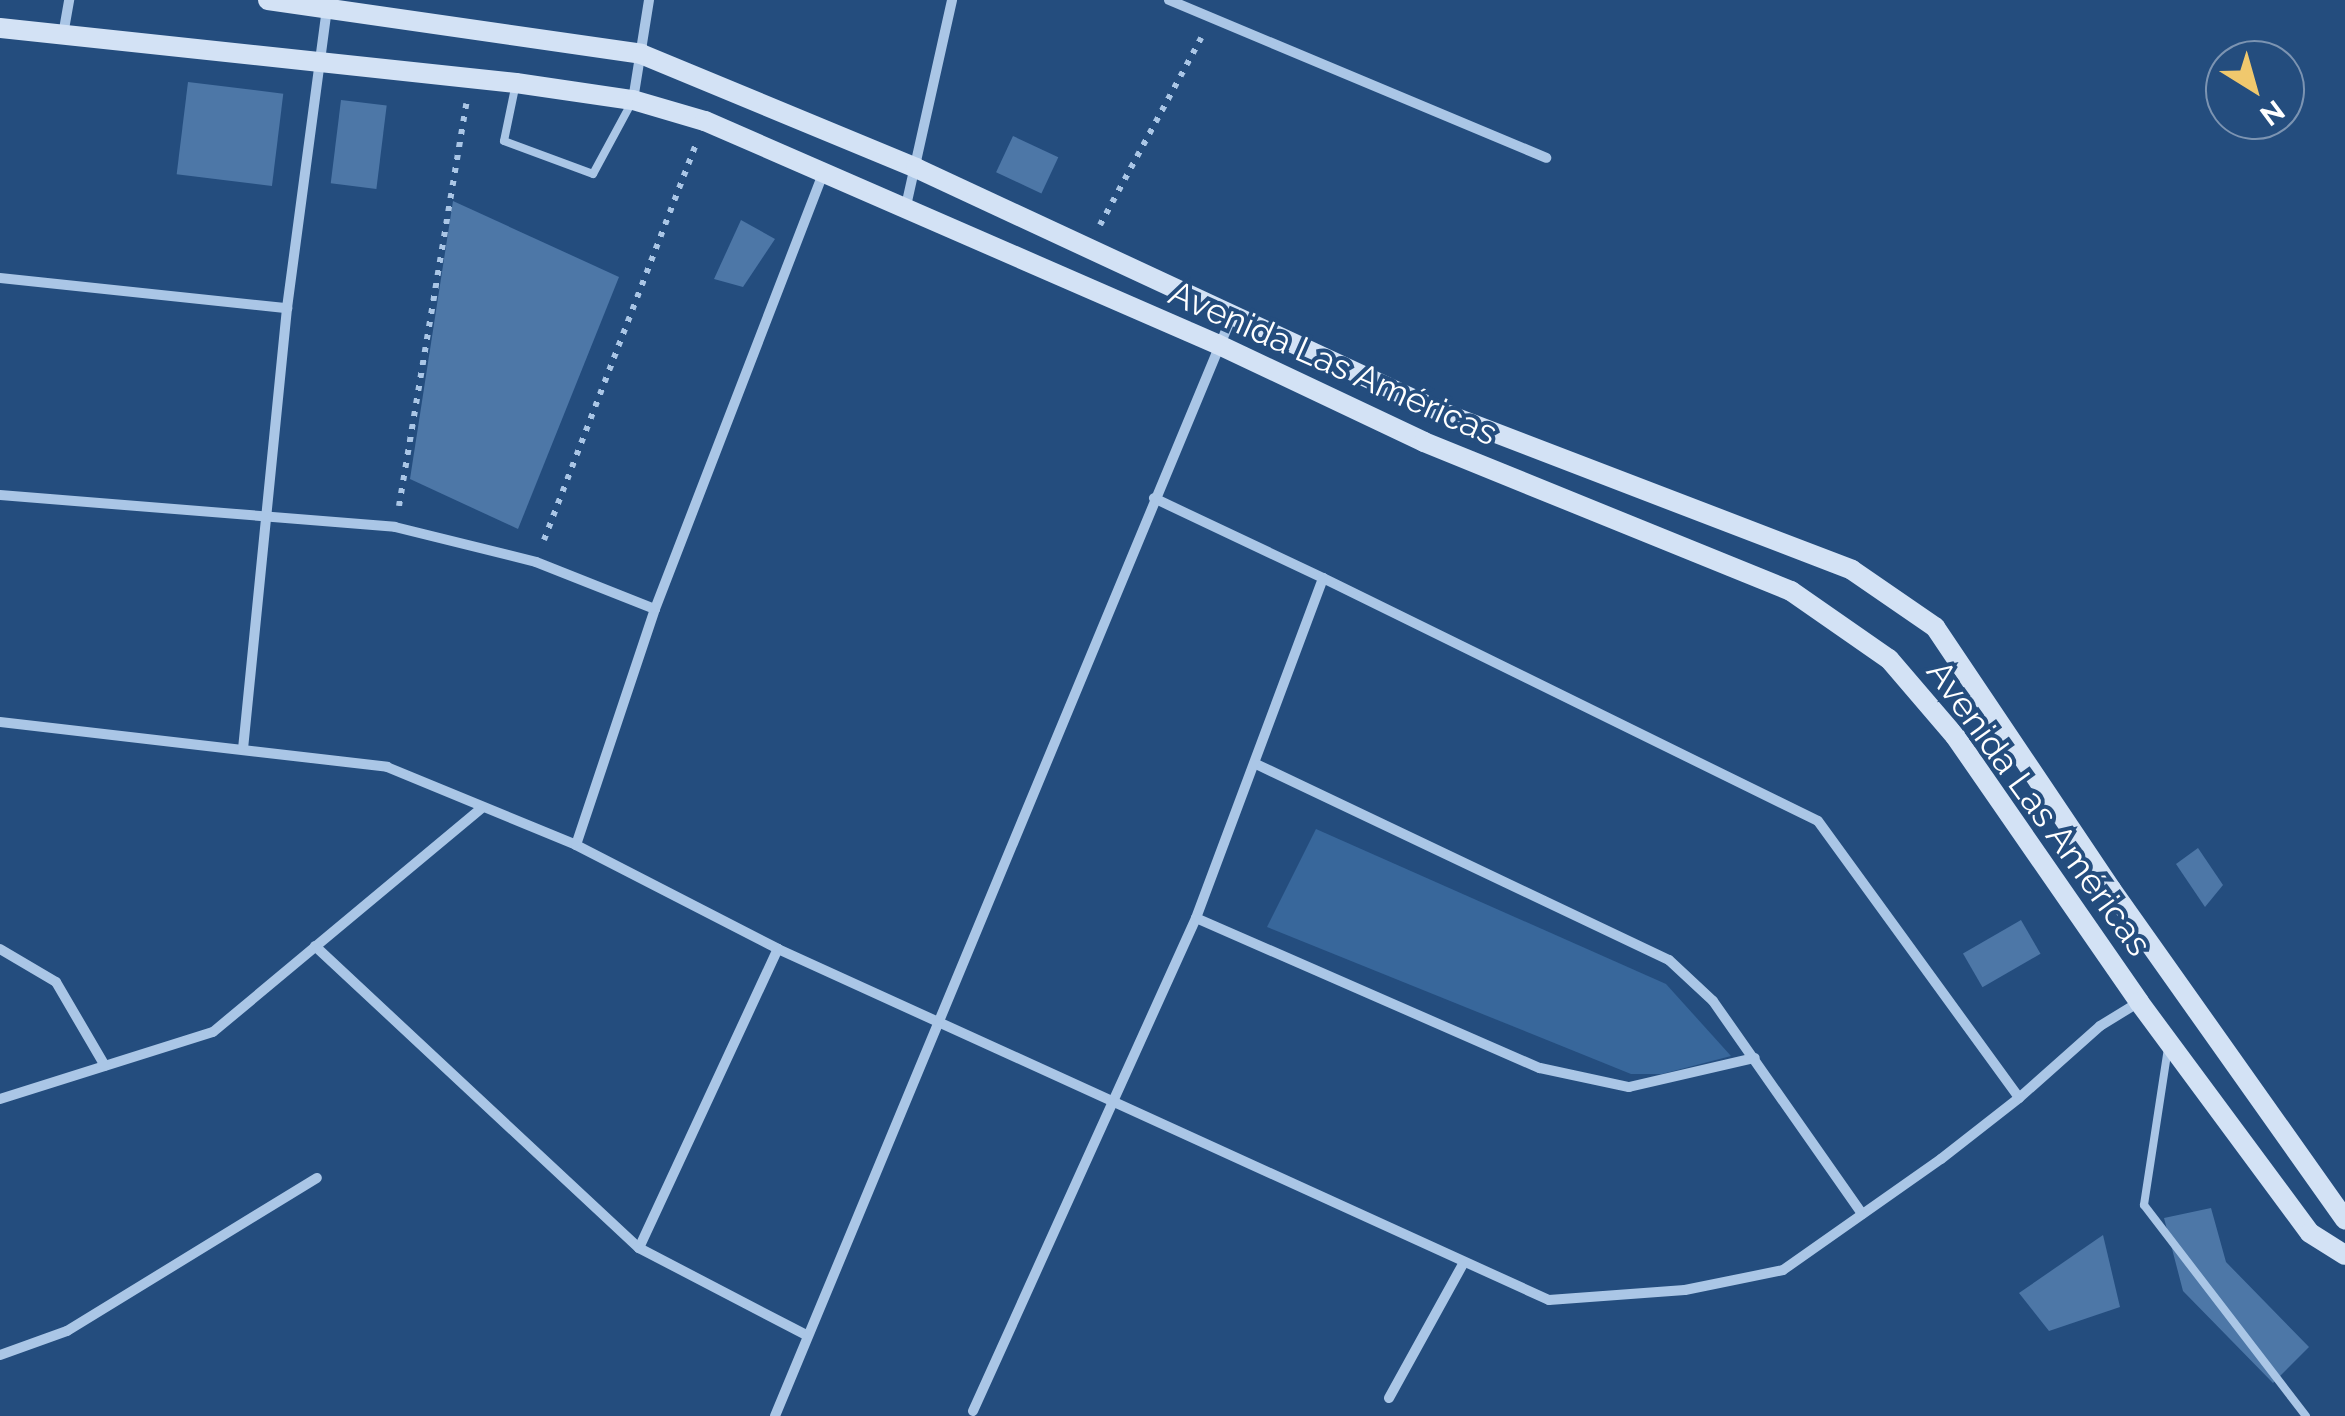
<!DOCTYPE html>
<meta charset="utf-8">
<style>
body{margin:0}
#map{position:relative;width:2345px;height:1416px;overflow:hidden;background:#244d7e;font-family:Raleway,sans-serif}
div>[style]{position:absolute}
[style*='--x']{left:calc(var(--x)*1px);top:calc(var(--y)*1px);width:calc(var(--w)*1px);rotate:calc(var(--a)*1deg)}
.green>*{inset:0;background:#38679b}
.building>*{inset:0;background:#4d77a7;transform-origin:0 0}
.path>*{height:6px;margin-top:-3px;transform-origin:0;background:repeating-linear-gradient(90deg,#aac6e6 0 5px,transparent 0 13px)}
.lane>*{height:8px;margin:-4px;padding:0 4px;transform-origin:4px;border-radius:4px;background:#aac6e6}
.street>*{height:10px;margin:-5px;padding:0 5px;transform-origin:5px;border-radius:5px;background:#aac6e6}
.secondary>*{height:20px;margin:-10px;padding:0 10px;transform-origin:10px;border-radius:10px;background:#d3e2f5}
span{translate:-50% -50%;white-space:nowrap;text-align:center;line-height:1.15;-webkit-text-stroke:8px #244d7e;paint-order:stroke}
.street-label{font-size:35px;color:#fff}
.north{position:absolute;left:2205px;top:40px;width:100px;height:100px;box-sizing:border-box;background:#244d7e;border:2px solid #7c94b2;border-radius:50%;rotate:143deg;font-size:28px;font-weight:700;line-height:40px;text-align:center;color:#fff}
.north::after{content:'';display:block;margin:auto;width:35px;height:45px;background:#f0c86d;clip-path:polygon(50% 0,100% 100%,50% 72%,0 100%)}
</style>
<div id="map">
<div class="green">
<div style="clip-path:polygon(1316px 829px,1666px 984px,1731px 1056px,1662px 1074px,1631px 1074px,1267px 927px)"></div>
</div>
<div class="building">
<div style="left:188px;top:82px;width:96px;height:93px;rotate:7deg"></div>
<div style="left:341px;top:100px;width:46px;height:84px;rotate:7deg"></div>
<div style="left:1013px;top:136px;width:50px;height:40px;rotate:25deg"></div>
<div style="clip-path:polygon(453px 201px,619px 277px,518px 529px,410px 479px)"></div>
<div style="clip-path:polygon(741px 220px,775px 239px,743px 287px,714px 279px)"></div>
<div style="clip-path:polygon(2198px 848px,2223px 885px,2205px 907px,2176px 864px)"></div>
<div style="left:2021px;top:920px;width:39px;height:67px;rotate:60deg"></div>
<div style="clip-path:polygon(2211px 1208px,2226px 1262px,2309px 1347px,2273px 1383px,2183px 1291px,2164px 1218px)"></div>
<div style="clip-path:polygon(2103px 1235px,2120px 1307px,2049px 1331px,2019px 1293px)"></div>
</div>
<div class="path">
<div style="--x:1100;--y:225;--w:213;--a:-61.6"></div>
<div style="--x:399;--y:506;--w:408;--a:-80.5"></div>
<div style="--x:544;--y:540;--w:423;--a:-69"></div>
</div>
<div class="lane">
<div style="--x:516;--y:83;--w:59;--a:101.7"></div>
<div style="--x:504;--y:141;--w:95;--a:20.3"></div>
<div style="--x:593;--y:174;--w:82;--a:-61.6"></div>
<div style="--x:2168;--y:1048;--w:159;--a:98.7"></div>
<div style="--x:2144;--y:1205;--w:266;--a:52.5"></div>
</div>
<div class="street">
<div style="--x:1169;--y:0;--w:409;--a:22.7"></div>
<div style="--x:63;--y:35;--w:36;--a:-80"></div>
<div style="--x:633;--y:100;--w:101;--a:-80.9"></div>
<div style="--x:906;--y:206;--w:211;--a:-77.4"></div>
<div style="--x:0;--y:278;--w:289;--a:6"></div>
<div style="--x:0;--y:495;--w:396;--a:4.6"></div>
<div style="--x:395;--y:527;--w:145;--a:13.9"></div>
<div style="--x:536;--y:562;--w:128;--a:21.6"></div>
<div style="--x:1323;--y:578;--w:551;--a:26.15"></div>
<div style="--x:1818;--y:821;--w:342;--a:54"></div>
<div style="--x:0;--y:722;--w:390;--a:6.6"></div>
<div style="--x:387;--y:767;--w:204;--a:22.4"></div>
<div style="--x:576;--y:845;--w:227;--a:27.2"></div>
<div style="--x:778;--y:949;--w:847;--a:24.48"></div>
<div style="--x:1549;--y:1300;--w:136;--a:-4.2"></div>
<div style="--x:1685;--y:1290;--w:100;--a:-11.5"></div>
<div style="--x:1783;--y:1270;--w:193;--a:-35.1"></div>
<div style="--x:1941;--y:1159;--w:99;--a:-38"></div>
<div style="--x:2019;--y:1098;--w:108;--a:-41.6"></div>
<div style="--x:2100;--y:1026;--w:46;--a:-31.6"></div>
<div style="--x:243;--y:749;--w:443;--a:-84.3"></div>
<div style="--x:287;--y:308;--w:302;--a:-82.4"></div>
<div style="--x:1256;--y:764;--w:457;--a:25.4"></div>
<div style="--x:1669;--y:960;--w:60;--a:43"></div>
<div style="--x:1713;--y:1001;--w:260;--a:55"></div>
<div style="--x:576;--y:845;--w:249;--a:-71.5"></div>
<div style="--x:655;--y:609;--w:469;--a:-68.9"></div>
<div style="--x:1196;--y:918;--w:375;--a:23.6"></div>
<div style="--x:1540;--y:1068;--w:91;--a:12.1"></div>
<div style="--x:1629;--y:1087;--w:129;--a:-13"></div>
<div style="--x:315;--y:946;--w:443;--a:43"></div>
<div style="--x:639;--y:1248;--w:188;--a:27.5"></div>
<div style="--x:0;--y:949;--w:65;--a:30.5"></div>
<div style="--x:56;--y:982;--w:97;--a:59.7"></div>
<div style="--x:0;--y:1099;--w:223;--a:-17.5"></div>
<div style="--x:213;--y:1032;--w:350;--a:-39.8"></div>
<div style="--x:639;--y:1248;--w:330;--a:-65.1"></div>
<div style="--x:0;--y:1355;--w:71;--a:-19.7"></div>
<div style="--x:67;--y:1331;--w:293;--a:-31.5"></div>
<div style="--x:1389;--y:1398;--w:155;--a:-61.1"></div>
<div style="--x:973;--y:1411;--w:541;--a:-65.66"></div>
<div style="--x:1196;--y:918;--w:363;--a:-69.5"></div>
<div style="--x:1323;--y:578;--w:187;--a:-154.7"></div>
<div style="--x:775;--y:1416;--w:1191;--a:-67.44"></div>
</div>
<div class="secondary">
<div style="--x:268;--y:0;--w:377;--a:8.2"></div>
<div style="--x:641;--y:54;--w:298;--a:22.5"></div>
<div style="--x:916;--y:168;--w:579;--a:24.93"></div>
<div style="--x:1441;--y:412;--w:440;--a:21"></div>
<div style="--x:1852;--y:570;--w:101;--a:34.5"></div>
<div style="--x:1935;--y:627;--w:316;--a:56.1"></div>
<div style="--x:2111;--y:889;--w:405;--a:54.7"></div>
<div style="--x:0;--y:28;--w:519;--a:6.08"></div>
<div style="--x:516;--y:83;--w:118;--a:8.3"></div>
<div style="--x:633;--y:100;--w:75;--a:16.3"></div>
<div style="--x:705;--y:121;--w:558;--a:23.54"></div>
<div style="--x:1217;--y:344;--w:229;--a:25.3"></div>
<div style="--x:1424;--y:442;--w:396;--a:22.1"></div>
<div style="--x:1791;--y:591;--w:119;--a:34.8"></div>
<div style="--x:1889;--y:659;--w:101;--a:49.4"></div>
<div style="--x:1955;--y:736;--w:323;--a:55.3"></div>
<div style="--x:2139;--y:1002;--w:287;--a:53.5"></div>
<div style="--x:2310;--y:1233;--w:41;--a:32.2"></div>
</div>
<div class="street-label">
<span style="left:1333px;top:363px;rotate:24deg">Avenida Las Américas</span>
<span style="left:2039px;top:808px;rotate:54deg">Avenida Las Américas</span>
</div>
<div class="north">N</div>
</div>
